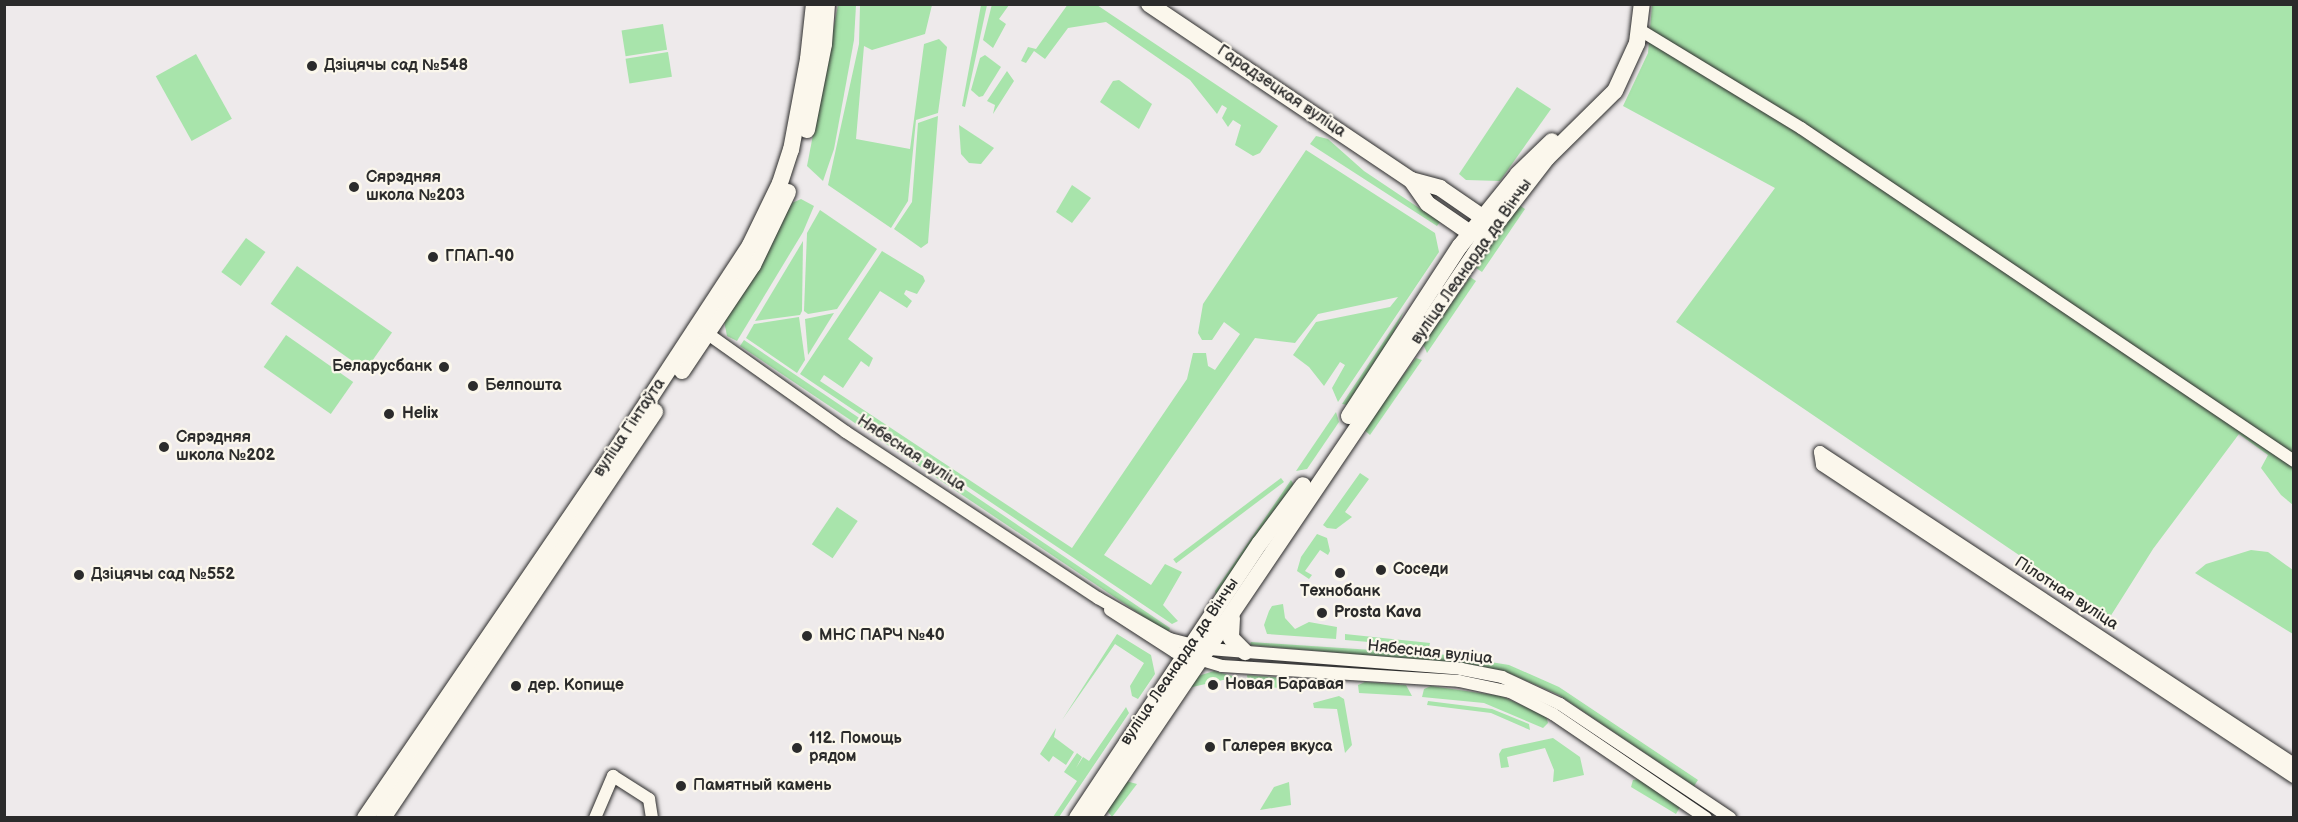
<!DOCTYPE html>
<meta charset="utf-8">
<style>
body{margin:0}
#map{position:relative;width:2298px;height:822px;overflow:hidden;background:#eeeaeb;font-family:"Balsamiq Sans",sans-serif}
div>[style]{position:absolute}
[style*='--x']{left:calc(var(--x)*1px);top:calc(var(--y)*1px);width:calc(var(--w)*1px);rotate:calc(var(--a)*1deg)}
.green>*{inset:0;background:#a8e4ab;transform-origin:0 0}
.roads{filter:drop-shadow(0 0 2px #2b2b2b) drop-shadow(0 0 2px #2b2b2b)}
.street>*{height:12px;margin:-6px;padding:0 6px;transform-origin:6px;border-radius:6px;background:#fbf7ec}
.secondary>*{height:16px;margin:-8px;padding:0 8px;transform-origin:8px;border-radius:8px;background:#fbf7ec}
.dots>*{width:16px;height:16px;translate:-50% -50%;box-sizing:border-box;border:3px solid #fbf7ec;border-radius:50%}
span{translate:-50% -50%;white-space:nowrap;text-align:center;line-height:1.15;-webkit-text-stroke:4.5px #fbf7ec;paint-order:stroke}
.poi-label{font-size:16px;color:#2b2b2b;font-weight:700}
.left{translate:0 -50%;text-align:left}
.right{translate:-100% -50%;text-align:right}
.street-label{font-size:16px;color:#2b2b2b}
.frame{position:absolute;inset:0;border:6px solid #2b2b2b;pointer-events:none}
</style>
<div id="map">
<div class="green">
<div style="clip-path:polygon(992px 4px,1009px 5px,999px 19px,1006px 24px,993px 48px,983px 40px)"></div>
<div style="clip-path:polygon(1068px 4px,1097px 5px,1278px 126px,1260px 153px,1253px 156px,1235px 145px,1241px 125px,1233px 120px,1228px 127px,1222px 118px,1227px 108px,1222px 105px,1217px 114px,1190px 80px,1106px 22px,1068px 28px,1045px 59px,1034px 51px,1026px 63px,1021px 61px,1028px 47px,1036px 49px)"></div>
<div style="clip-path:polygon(838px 5px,856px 5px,854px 40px,834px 149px,823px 181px,807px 166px)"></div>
<div style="clip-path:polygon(860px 5px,932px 5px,925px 34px,872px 50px,864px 46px,856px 139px,910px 149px,924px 44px,939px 39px,947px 47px,938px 113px,916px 120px,908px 201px,891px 228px,828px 185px,859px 44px)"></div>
<div style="clip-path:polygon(981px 5px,987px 5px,965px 107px,962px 106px)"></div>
<div style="clip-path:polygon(1652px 5px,2293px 5px,2293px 505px,2281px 495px,2261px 468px,2268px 455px,2239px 434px,2153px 549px,2110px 617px,1676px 322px,1775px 188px,1623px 106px,1648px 53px)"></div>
<div style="left:663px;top:24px;width:26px;height:42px;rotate:81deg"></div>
<div style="left:668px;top:52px;width:25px;height:43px;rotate:81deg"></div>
<div style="left:196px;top:54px;width:74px;height:46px;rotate:61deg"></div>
<div style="clip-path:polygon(985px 55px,1001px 67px,983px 96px,979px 97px,971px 90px,980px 58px)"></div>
<div style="clip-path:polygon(1007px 71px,1014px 81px,993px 114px,995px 105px,987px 101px)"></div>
<div style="clip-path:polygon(1119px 80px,1152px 104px,1139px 129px,1100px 102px,1113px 81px)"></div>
<div style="clip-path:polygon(1517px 87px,1551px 109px,1500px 181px,1466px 180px,1459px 174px)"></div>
<div style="clip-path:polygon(938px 116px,928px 243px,921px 248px,894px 229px,912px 202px,918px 123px)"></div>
<div style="clip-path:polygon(959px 125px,994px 148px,981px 164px,969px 163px,961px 154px)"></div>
<div style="clip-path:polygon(1316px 136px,1328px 139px,1364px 171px,1440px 222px,1437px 226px,1310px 144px)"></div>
<div style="clip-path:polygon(1306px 150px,1435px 233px,1439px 252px,1338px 402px,1332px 388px,1345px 365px,1340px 362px,1324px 386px,1309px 367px,1293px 355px,1316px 322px,1390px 307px,1398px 297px,1318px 314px,1295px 343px,1255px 338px,1104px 555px,1151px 585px,1165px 564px,1182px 572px,1163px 605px,1178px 621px,1172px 624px,800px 374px,882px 251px,923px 276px,925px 281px,917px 294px,906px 290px,904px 294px,912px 301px,907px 308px,880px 291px,848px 339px,873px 358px,869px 367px,861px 361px,843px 388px,824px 375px,820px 381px,1072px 548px,1187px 379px,1193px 353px,1206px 353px,1208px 366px,1215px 370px,1240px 334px,1224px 322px,1212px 340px,1202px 340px,1198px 333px,1203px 304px)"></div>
<div style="clip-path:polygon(1072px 185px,1091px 198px,1072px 223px,1056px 212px)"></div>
<div style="clip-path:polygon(801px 199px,814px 206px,803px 232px,737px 341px,727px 336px,724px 321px,792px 203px)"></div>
<div style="clip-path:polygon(1516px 203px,1525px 209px,1482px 272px,1476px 268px)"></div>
<div style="clip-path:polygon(820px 210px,877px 249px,837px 309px,808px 314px,804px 311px,807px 233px)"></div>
<div style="left:246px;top:238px;width:24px;height:42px;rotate:36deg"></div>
<div style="clip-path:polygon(803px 241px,802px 311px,800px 315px,755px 321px)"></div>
<div style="left:297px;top:266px;width:116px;height:46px;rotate:35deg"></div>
<div style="clip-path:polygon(1470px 277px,1476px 281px,1427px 353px,1423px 344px)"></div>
<div style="clip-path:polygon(1404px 311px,1385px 351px,1348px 405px,1342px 404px)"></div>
<div style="clip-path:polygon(834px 313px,808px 355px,805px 319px)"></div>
<div style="clip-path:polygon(799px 317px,805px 360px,797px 373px,746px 338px,754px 324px)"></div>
<div style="left:286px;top:335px;width:82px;height:39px;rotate:35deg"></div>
<div style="clip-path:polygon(744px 340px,1170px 628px,1168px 633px,740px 346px)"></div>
<div style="clip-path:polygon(1416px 358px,1422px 360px,1370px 435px,1363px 429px)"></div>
<div style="clip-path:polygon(1336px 412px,1339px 422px,1307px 469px,1296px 471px)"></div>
<div style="clip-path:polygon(1360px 473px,1369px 479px,1345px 512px,1352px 517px,1336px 529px,1327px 528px,1323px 525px)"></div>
<div style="left:1281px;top:478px;width:5px;height:135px;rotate:53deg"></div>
<div style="clip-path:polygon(1291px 480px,1294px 485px,1216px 595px,1215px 591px)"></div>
<div style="left:837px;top:507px;width:25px;height:45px;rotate:34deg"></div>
<div style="clip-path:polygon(1317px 534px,1327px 538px,1330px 551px,1328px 555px,1320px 550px,1305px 571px,1312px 575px,1309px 579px,1297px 571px,1301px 557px)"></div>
<div style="clip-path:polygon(2251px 550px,2268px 552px,2293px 570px,2293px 634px,2195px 573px,2206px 564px)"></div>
<div style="clip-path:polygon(1283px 604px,1285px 618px,1295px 629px,1309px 622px,1337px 627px,1336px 639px,1267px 634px,1264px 625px,1269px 611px,1272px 606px)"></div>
<div style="clip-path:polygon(1117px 634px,1151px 655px,1155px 674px,1138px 699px,1132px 696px,1130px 686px,1144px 663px,1115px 644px,1062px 720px)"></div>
<div style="clip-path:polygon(1345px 634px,1430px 643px,1429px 647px,1345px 640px)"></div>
<div style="clip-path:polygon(1251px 642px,1448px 655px,1509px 665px,1559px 687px,1698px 780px,1694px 786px,1559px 695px,1504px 671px,1467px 664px,1250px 645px)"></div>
<div style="clip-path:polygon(1214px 671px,1236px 677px,1188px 688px,1198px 676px)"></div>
<div style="clip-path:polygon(1247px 675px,1284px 678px,1290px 688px,1248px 687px)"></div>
<div style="clip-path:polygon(1365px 682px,1406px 685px,1412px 696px,1359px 693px,1358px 685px)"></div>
<div style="clip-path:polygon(1431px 686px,1501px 696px,1546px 716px,1548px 723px,1543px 728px,1484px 703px,1422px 697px,1424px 689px)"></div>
<div style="clip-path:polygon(1339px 696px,1344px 699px,1352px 745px,1345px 753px,1337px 709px,1314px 708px,1313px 703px)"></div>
<div style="clip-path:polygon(1428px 701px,1492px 709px,1529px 724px,1530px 730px,1491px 713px,1427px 705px)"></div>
<div style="clip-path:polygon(1126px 707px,1129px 713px,1059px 817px,1053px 817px,1077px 781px,1064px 772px,1077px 753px,1082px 757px,1076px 768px,1083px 757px,1089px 761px)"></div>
<div style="clip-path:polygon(1056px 728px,1054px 737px,1074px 752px,1066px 765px,1053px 756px,1049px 762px,1040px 754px)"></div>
<div style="clip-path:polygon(1553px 738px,1580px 757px,1584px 775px,1553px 782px,1554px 770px,1545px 748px,1507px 757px,1509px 767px,1501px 768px,1499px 754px,1502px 749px)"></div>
<div style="clip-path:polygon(1640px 779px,1680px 807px,1676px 814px,1631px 787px,1633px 780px)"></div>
<div style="clip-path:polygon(1126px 781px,1137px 784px,1112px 817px,1106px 809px)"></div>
<div style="clip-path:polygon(1289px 782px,1291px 805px,1260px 810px,1274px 787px)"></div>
</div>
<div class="roads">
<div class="street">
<div style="--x:1640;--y:30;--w:188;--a:31.3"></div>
<div style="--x:1801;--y:128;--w:595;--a:34.04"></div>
<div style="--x:708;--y:334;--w:169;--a:35.4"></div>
<div style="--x:846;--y:432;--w:302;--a:33.4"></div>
<div style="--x:1098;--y:598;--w:83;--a:29.7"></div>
<div style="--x:1170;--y:639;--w:40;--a:14.4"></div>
<div style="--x:1209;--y:649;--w:253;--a:4.5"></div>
<div style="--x:1461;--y:669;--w:42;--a:11"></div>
<div style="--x:1502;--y:677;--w:64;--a:25"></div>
<div style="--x:1560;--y:704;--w:205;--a:33.8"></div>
<div style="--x:1820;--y:452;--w:13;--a:81"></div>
<div style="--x:1822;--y:465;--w:566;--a:33.47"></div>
<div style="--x:1820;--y:452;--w:567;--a:33.35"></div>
<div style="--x:1110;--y:610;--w:77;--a:32.9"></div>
<div style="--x:1175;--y:652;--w:49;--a:16.6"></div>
<div style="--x:1222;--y:666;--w:237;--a:3.6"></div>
<div style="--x:1459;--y:681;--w:52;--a:12.2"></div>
<div style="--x:1510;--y:692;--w:48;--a:27.1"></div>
<div style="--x:1553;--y:714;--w:185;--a:34.2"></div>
<div style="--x:595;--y:818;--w:46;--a:-66.8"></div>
<div style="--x:613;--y:776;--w:43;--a:32.6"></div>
<div style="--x:649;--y:799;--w:19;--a:81"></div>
</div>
<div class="secondary">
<div style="--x:1149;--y:4;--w:316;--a:33.9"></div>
<div style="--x:1411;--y:180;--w:29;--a:55"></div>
<div style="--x:1428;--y:204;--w:51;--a:34.6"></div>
<div style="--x:1470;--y:233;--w:12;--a:0"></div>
<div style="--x:807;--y:130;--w:88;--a:-78.8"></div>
<div style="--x:824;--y:44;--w:40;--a:-85.7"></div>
<div style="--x:1411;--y:180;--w:30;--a:15"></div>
<div style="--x:1440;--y:188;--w:51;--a:34.6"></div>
<div style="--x:1482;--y:217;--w:11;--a:68"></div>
<div style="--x:682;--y:371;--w:128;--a:-56.2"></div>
<div style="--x:753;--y:265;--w:81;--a:-64.4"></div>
<div style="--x:1349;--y:416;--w:203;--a:-56.9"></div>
<div style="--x:1460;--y:246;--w:92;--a:-51.1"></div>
<div style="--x:1518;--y:174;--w:47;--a:-44.1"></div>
<div style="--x:1232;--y:618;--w:20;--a:93"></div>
<div style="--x:1231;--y:638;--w:20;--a:45"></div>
<div style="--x:365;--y:818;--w:449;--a:-55.7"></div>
<div style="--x:618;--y:447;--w:241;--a:-56.8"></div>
<div style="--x:750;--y:245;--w:69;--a:-64.2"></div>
<div style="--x:780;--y:183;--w:35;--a:-72"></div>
<div style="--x:791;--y:150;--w:93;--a:-79.4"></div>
<div style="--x:808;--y:59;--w:55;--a:-83.8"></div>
<div style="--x:383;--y:818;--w:489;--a:-56.2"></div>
<div style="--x:1077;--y:818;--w:330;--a:-56.4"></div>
<div style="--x:1260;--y:543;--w:72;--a:-53.4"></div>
<div style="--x:1093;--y:818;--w:706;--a:-55.91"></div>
<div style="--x:1489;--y:233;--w:95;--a:-52.3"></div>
<div style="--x:1547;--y:158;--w:95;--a:-44.6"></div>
<div style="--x:1615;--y:91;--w:53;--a:-65.4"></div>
<div style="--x:1637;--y:43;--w:39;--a:-83"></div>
</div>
</div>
<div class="dots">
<div style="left:312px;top:66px;background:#2b2b2b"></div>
<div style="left:354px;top:187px;background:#2b2b2b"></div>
<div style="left:433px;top:257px;background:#2b2b2b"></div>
<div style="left:444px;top:367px;background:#2b2b2b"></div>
<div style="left:473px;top:386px;background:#2b2b2b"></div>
<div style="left:389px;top:414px;background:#2b2b2b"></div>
<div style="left:164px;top:447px;background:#2b2b2b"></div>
<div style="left:1381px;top:570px;background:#2b2b2b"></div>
<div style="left:1340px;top:573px;background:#2b2b2b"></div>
<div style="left:79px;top:575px;background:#2b2b2b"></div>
<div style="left:1322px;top:613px;background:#2b2b2b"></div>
<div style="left:807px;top:636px;background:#2b2b2b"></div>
<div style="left:1213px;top:685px;background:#2b2b2b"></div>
<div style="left:516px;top:686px;background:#2b2b2b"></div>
<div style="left:1210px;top:747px;background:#2b2b2b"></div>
<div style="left:797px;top:748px;background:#2b2b2b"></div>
<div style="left:681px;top:786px;background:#2b2b2b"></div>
</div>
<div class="poi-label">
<span class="left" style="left:324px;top:66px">Дзіцячы сад №548</span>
<span class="left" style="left:366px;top:187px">Сярэдняя<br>школа №203</span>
<span class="left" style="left:445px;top:257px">ГПАП-90</span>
<span class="right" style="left:432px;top:367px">Беларусбанк</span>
<span class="left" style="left:485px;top:386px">Белпошта</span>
<span class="left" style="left:402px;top:414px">Helix</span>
<span class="left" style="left:176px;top:447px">Сярэдняя<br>школа №202</span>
<span class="left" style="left:1393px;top:570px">Соседи</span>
<span class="left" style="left:91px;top:575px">Дзіцячы сад №552</span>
<span style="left:1340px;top:592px">Технобанк</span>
<span class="left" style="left:1334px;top:613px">Prosta Kava</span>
<span class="left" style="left:819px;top:636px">МНС ПАРЧ №40</span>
<span class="left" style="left:1225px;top:685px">Новая Баравая</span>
<span class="left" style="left:528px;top:686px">дер. Копище</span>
<span class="left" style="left:809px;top:748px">112. Помощь<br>рядом</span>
<span class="left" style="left:1222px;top:747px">Галерея вкуса</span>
<span class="left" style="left:693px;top:786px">Памятный камень</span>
</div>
<div class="street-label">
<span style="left:1281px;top:92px;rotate:34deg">Гарадзецкая вуліца</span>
<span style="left:1472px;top:262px;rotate:-55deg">вуліца Леанарда да Вінчы</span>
<span style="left:630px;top:428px;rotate:-56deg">вуліца Гінтаўта</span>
<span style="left:911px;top:454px;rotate:33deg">Нябесная вуліца</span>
<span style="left:2066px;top:594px;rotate:33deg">Пілотная вуліца</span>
<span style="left:1430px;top:653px;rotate:6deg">Нябесная вуліца</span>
<span style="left:1180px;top:662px;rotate:-56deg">вуліца Леанарда да Вінчы</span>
</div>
<div class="frame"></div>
</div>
